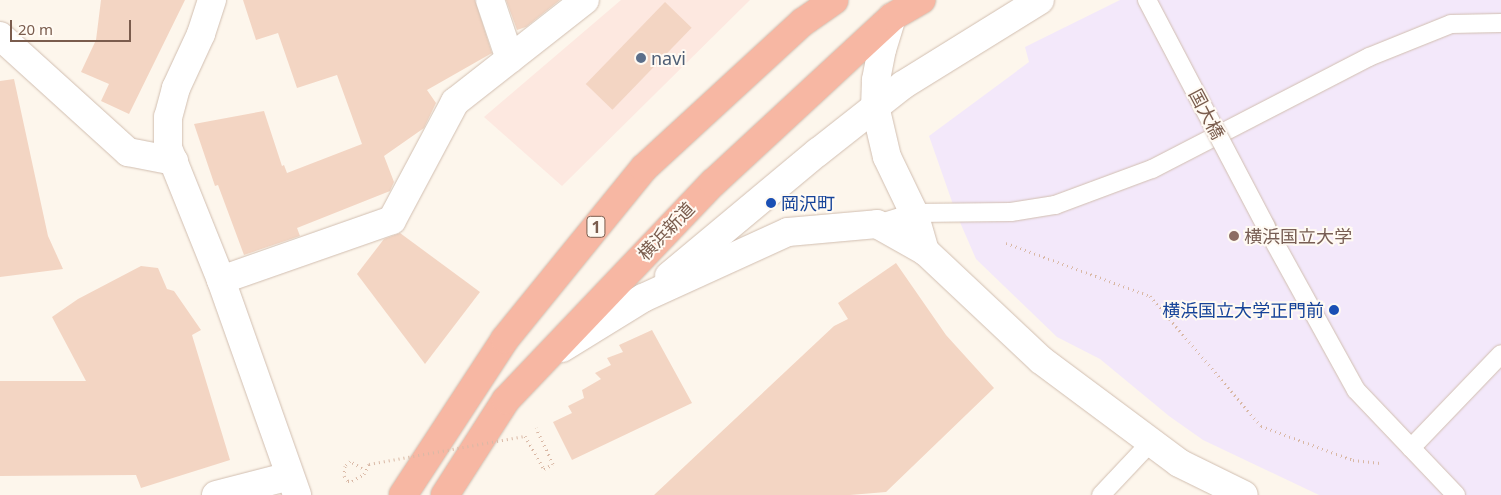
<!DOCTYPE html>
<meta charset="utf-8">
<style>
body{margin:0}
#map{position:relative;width:1501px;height:495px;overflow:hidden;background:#fdf6ec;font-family:"Noto Sans","Noto Sans JP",sans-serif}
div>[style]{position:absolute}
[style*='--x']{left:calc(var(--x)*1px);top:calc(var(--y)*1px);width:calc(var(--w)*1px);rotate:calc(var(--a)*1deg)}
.commercial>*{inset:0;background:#fde8e0}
.education>*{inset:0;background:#f3e8fa}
.building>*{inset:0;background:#f3d5c3;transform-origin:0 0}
.path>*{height:3px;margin-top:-1.5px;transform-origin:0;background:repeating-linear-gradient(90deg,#d9b8a5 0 1px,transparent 0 5px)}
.roads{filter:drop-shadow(0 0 1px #d1beb0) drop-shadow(0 0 1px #d1beb0)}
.lane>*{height:18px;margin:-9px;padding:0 9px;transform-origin:9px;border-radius:9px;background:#fff}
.street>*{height:28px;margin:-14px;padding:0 14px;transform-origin:14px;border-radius:14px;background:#fff}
.highway>*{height:28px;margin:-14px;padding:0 14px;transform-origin:14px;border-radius:14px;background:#f7b7a3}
.path-bridge>*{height:3px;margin-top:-1.5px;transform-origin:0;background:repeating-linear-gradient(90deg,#d9b8a5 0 1px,transparent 0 5px)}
.bridges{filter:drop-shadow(0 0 1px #d1beb0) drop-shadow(0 0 1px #d1beb0)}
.lane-bridge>*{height:18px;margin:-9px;padding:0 9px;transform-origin:9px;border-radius:9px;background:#fff}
.dots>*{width:14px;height:14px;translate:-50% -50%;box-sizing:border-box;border:2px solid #fffaf3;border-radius:50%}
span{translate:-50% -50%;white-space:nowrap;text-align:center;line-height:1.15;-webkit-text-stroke:4px #fffaf3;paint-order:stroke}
.shield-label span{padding:1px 4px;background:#fffaf3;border:1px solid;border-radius:4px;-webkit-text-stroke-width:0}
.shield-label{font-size:16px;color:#7a5c4d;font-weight:700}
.service-label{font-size:18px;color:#4e5e75}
.left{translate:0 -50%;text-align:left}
.street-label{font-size:18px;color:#7a5c4d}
.transit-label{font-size:18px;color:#164399}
.right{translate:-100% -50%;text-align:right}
.education-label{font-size:18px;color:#785e54}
.scale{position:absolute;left:10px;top:20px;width:121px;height:22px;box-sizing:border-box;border:2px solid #7a5c4d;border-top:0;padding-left:6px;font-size:15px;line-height:18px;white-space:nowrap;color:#7a5c4d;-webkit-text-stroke:4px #fffaf3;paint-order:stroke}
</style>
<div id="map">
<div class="commercial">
<div style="clip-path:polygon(621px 0,750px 0,562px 186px,484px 117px)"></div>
</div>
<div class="education">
<div style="clip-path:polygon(1120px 0,1501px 0,1501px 495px,1319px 495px,1203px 440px,1169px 416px,1100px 359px,1057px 337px,976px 259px,956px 213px,929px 136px,1029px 62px,1025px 47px)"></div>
</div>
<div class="building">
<div style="clip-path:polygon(101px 0,185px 0,129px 114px,101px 101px,109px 84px,81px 72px,96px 40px)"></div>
<div style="clip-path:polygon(243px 0,475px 0,492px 53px,427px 90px,436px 103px,424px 128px,384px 156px,394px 182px,390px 191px,297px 228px,300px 236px,244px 255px,218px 185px,215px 186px,194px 124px,264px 111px,282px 166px,284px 165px,287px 173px,362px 144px,337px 75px,297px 88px,278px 33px,256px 40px)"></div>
<div style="clip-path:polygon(506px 0,560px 0,526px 27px,517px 30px)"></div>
<div style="left:665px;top:2px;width:37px;height:114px;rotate:44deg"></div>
<div style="clip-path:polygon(14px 79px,48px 236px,63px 269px,0 277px,0 81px)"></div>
<div style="clip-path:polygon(400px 233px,480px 292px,425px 364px,357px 274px,384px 239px)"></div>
<div style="clip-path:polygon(896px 263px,946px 335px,994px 388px,886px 492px,850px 495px,654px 495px,834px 326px,848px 319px,838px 303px)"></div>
<div style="clip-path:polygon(141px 266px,158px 268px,167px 289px,174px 291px,201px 330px,192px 335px,230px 460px,141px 488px,136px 475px,0 476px,0 381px,86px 381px,52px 317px,78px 299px)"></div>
<div style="clip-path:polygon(652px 330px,692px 403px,572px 460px,553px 422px,572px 413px,568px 406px,584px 398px,582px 390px,601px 379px,595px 373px,611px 365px,607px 358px,623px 352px,619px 345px)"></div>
</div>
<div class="path">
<div style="--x:1006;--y:243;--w:153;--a:20.2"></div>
<div style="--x:1150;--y:296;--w:171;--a:49.5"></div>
<div style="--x:1261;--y:426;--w:98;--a:20.3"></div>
<div style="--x:1353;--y:460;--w:30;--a:6"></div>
<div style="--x:525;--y:436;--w:38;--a:60"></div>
<div style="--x:544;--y:469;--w:10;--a:-29"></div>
<div style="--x:553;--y:464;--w:40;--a:-115"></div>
<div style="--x:362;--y:468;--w:14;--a:-150"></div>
<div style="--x:350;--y:461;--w:7;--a:135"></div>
<div style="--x:345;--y:466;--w:10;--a:96"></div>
<div style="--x:344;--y:476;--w:6;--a:51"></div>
<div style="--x:348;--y:481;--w:4;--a:0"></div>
<div style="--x:352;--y:481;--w:14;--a:-30"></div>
<div style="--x:364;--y:474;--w:11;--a:-63"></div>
</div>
<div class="roads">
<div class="lane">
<div style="--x:877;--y:224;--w:39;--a:-17"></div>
<div style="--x:914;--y:213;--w:97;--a:-0.6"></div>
<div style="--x:1011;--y:212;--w:45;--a:-9"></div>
<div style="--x:1055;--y:205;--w:103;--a:-20.4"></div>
<div style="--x:1152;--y:169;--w:244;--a:-27.3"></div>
<div style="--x:1369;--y:57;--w:88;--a:-21.9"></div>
<div style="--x:1451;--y:24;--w:50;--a:-1.1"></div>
<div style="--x:1266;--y:227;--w:186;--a:61.1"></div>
<div style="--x:1356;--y:390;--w:145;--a:46.4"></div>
<div style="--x:1411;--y:448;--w:130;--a:-46.2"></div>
<div style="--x:1101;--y:495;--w:73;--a:-46.7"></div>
</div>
<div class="street">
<div style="--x:212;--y:0;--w:36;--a:108"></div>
<div style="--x:201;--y:34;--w:60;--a:114.8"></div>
<div style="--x:176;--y:88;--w:30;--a:105"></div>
<div style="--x:168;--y:117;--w:31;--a:90"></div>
<div style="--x:168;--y:148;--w:142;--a:68.1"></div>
<div style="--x:221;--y:280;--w:228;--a:70.5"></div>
<div style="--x:490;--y:0;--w:62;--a:71.3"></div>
<div style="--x:892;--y:17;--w:34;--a:107"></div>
<div style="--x:882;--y:49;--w:32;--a:101"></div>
<div style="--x:876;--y:80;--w:26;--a:92"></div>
<div style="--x:875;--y:106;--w:52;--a:76.8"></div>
<div style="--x:887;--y:157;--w:62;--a:64.3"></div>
<div style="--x:914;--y:213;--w:40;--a:74"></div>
<div style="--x:0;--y:36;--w:173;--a:42.2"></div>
<div style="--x:128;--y:152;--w:47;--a:11.1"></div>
<div style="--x:669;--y:276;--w:194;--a:-39.8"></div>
<div style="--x:818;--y:152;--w:108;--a:-38.2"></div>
<div style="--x:903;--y:85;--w:161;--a:-31.8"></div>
<div style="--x:221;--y:280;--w:181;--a:-19.3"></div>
<div style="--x:392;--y:220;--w:134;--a:-61.9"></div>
<div style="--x:455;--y:102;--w:165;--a:-38.1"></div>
<div style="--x:562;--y:348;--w:95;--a:-31.7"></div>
<div style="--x:643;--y:298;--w:159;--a:-24.5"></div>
<div style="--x:788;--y:232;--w:89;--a:-5.1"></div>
<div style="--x:877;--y:224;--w:55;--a:29.4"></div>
<div style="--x:925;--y:251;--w:159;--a:43.2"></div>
<div style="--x:1041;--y:360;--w:172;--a:36.7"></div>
<div style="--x:1179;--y:463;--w:72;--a:26.2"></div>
<div style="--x:216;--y:495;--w:76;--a:-14.4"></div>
</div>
<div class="highway">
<div style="--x:403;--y:495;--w:186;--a:-56.8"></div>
<div style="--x:505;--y:339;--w:220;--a:-50.9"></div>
<div style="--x:644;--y:168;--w:216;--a:-42.6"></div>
<div style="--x:803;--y:22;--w:38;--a:-35"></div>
<div style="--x:445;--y:495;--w:113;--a:-57.3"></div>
<div style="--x:506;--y:400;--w:300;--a:-46.4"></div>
<div style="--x:713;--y:183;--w:244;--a:-42.8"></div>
<div style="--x:892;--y:17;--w:34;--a:-30"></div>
</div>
</div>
<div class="path-bridge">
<div style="--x:369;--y:464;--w:158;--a:-10.2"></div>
</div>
<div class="bridges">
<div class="lane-bridge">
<div style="--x:1147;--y:0;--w:256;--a:62.3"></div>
</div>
</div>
<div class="dots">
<div style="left:641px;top:58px;background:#5c6f8a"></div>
<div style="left:771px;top:203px;background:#1a4fb4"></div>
<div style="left:1234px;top:236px;background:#8d6e63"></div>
<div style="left:1334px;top:310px;background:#1a4fb4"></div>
</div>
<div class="shield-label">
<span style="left:596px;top:227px">1</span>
</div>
<div class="service-label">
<span class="left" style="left:651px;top:58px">navi</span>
</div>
<div class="street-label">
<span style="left:1207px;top:114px;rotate:62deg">国大橋</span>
<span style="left:666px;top:231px;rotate:-46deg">横浜新道</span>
</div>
<div class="transit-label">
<span class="left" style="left:781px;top:203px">岡沢町</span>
<span class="right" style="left:1324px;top:310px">横浜国立大学正門前</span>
</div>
<div class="education-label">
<span class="left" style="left:1244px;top:236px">横浜国立大学</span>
</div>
<div class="scale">20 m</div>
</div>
